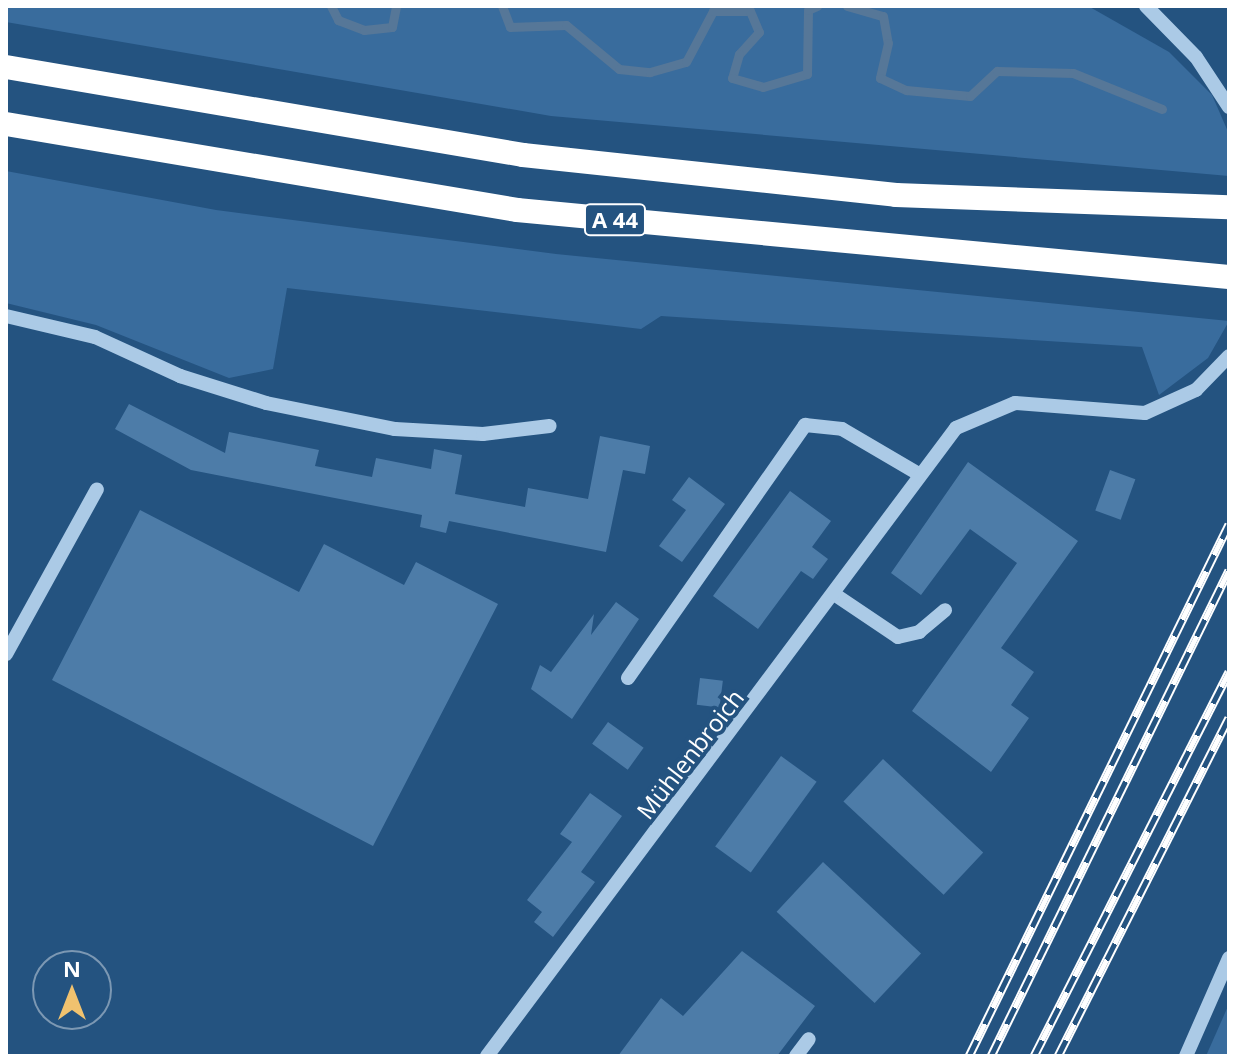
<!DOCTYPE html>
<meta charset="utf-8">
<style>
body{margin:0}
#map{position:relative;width:1235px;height:1062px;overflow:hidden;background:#245380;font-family:"Open Sans",sans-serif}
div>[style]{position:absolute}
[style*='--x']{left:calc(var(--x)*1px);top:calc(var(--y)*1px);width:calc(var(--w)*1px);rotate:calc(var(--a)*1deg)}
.green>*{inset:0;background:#396c9d}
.stream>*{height:9px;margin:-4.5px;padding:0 4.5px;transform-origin:4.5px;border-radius:4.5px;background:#567798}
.building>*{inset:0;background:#4d7ca8;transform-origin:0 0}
.minor>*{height:14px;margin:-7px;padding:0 7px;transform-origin:7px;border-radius:7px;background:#abcae6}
.highway>*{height:24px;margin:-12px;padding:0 12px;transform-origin:12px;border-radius:12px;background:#fff}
.rail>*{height:9px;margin-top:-4.5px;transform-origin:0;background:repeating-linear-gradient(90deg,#245380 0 18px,#fff 0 36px);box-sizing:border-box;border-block:2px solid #fff}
span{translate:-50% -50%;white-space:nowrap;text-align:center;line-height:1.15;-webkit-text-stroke:8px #245380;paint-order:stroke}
.shield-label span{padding:2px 6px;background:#245380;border:2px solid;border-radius:6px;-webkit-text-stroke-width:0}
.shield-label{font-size:22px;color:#fff;font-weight:700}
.street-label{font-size:24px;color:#fff}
.frame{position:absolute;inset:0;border:8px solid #fff;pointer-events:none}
.north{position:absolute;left:32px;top:950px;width:80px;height:80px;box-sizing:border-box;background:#245380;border:2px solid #7c98b3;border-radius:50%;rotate:0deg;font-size:22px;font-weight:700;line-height:32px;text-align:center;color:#fff}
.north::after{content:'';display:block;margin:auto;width:28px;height:36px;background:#f0c26f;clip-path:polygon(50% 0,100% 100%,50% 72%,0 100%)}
</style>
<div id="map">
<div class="green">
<div style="clip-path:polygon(6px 6px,1088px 6px,1169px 52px,1212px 95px,1229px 134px,1229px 176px,551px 116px,6px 22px)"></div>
<div style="clip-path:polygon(6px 171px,216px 210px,556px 254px,1229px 321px,1208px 358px,1159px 395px,1142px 347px,661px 316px,641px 329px,287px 288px,273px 369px,229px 378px,96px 325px,6px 303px)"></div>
<div style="clip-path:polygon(1229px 1004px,1229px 1056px,1206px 1056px)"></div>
</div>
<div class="stream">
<div style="--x:331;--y:6;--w:16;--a:63"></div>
<div style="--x:338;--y:20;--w:28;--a:21"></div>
<div style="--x:364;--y:30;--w:28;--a:-6"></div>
<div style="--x:392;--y:27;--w:21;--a:-79"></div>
<div style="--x:502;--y:6;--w:22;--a:69"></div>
<div style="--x:510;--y:27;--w:56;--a:-2"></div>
<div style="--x:566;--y:25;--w:69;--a:39.7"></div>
<div style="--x:619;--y:69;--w:31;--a:6"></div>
<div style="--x:650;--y:72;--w:37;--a:-16"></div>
<div style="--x:686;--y:62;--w:58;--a:-62.1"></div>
<div style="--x:713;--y:11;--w:37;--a:0"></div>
<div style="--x:750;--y:11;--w:23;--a:67"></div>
<div style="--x:759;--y:32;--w:30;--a:132"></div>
<div style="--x:739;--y:54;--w:25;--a:106"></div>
<div style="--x:732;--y:78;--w:32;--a:16"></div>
<div style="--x:763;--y:87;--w:46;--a:-16.5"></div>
<div style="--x:807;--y:74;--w:64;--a:-89.1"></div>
<div style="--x:808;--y:10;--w:10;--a:-24"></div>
<div style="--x:847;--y:6;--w:37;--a:16"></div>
<div style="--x:883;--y:16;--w:27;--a:80"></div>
<div style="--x:888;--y:43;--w:36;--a:103"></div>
<div style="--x:880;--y:78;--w:29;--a:25"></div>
<div style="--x:906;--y:90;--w:64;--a:5.4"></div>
<div style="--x:970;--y:96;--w:37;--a:-43"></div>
<div style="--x:997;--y:71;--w:76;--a:1.5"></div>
<div style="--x:1073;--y:73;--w:96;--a:22"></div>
</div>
<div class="building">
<div style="clip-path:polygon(129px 404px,225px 453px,229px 432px,319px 450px,315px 466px,372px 477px,376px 458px,431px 469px,434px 449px,462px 455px,455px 494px,525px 507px,528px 488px,588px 499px,600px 436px,650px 446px,645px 474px,623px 470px,606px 552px,449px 521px,446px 533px,420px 527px,422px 515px,191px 470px,115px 429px)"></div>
<div style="clip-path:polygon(968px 462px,1078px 541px,1001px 648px,1034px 672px,1011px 705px,1029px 718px,991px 772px,912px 711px,1017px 563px,970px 529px,921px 595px,891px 573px)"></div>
<div style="left:1110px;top:470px;width:27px;height:43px;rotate:20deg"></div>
<div style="clip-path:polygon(689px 477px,725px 504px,682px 562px,659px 546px,686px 510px,672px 500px)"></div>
<div style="clip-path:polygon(790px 491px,831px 521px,812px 547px,828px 559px,813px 579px,801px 571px,758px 629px,713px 596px)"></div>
<div style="clip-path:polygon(140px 510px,299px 592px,324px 544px,404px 585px,416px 562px,498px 604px,373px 846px,52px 680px)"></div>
<div style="clip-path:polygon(616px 602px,639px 619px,572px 719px,531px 689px,540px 665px,551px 672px,594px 614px,591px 635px)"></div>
<div style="left:700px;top:678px;width:23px;height:27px;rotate:7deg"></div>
<div style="left:608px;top:722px;width:44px;height:27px;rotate:36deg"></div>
<div style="left:781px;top:756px;width:44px;height:112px;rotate:36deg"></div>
<div style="left:883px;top:759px;width:137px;height:58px;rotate:43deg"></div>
<div style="clip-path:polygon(590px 793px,622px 816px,581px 872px,595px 882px,553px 937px,534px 922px,542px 912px,527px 900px,572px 842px,560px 834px)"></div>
<div style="left:823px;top:862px;width:134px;height:68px;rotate:43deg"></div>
<div style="clip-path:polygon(742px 951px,815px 1006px,777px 1056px,618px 1056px,661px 998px,683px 1016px)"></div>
</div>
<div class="minor">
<div style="--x:1146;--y:6;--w:71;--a:45.6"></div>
<div style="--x:1196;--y:57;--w:60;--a:56.6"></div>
<div style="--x:6;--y:316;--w:91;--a:13.3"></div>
<div style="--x:95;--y:337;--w:94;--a:24.6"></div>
<div style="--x:180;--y:376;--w:90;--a:17.4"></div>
<div style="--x:266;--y:403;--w:132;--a:11.4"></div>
<div style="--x:395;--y:429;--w:88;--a:3.3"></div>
<div style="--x:483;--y:434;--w:67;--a:-6.8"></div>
<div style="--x:834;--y:594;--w:77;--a:33.9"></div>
<div style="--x:898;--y:637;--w:22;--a:-13"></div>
<div style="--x:919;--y:632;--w:34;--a:-40"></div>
<div style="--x:6;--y:654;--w:188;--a:-61.1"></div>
<div style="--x:628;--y:678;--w:309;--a:-55"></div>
<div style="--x:805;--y:425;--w:37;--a:6"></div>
<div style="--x:842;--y:429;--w:87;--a:30.4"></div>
<div style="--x:487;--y:1056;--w:784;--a:-53.25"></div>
<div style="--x:956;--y:428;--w:64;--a:-23"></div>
<div style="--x:1015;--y:403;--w:130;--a:4.4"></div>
<div style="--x:1145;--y:413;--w:56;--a:-24.3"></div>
<div style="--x:1196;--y:390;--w:47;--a:-45.9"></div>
<div style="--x:796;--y:1056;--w:21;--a:-53"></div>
<div style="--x:1186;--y:1056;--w:107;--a:-66.3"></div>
</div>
<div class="highway">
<div style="--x:6;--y:67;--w:524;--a:9.66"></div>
<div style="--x:523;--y:155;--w:375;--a:6.1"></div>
<div style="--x:896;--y:195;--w:333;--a:2.1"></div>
<div style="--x:6;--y:124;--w:518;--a:9.55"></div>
<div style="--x:517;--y:210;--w:715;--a:5.38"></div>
</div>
<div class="rail">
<div style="--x:969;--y:1056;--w:592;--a:-63.95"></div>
<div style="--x:991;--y:1056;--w:541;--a:-63.91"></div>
<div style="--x:1034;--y:1056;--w:431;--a:-63.1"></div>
<div style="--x:1058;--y:1056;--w:379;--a:-63.2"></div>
</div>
<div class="shield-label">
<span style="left:615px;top:220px">A 44</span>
</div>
<div class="street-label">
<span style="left:690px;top:754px;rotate:-52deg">Mühlenbroich</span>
</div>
<div class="frame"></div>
<div class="north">N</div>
</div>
